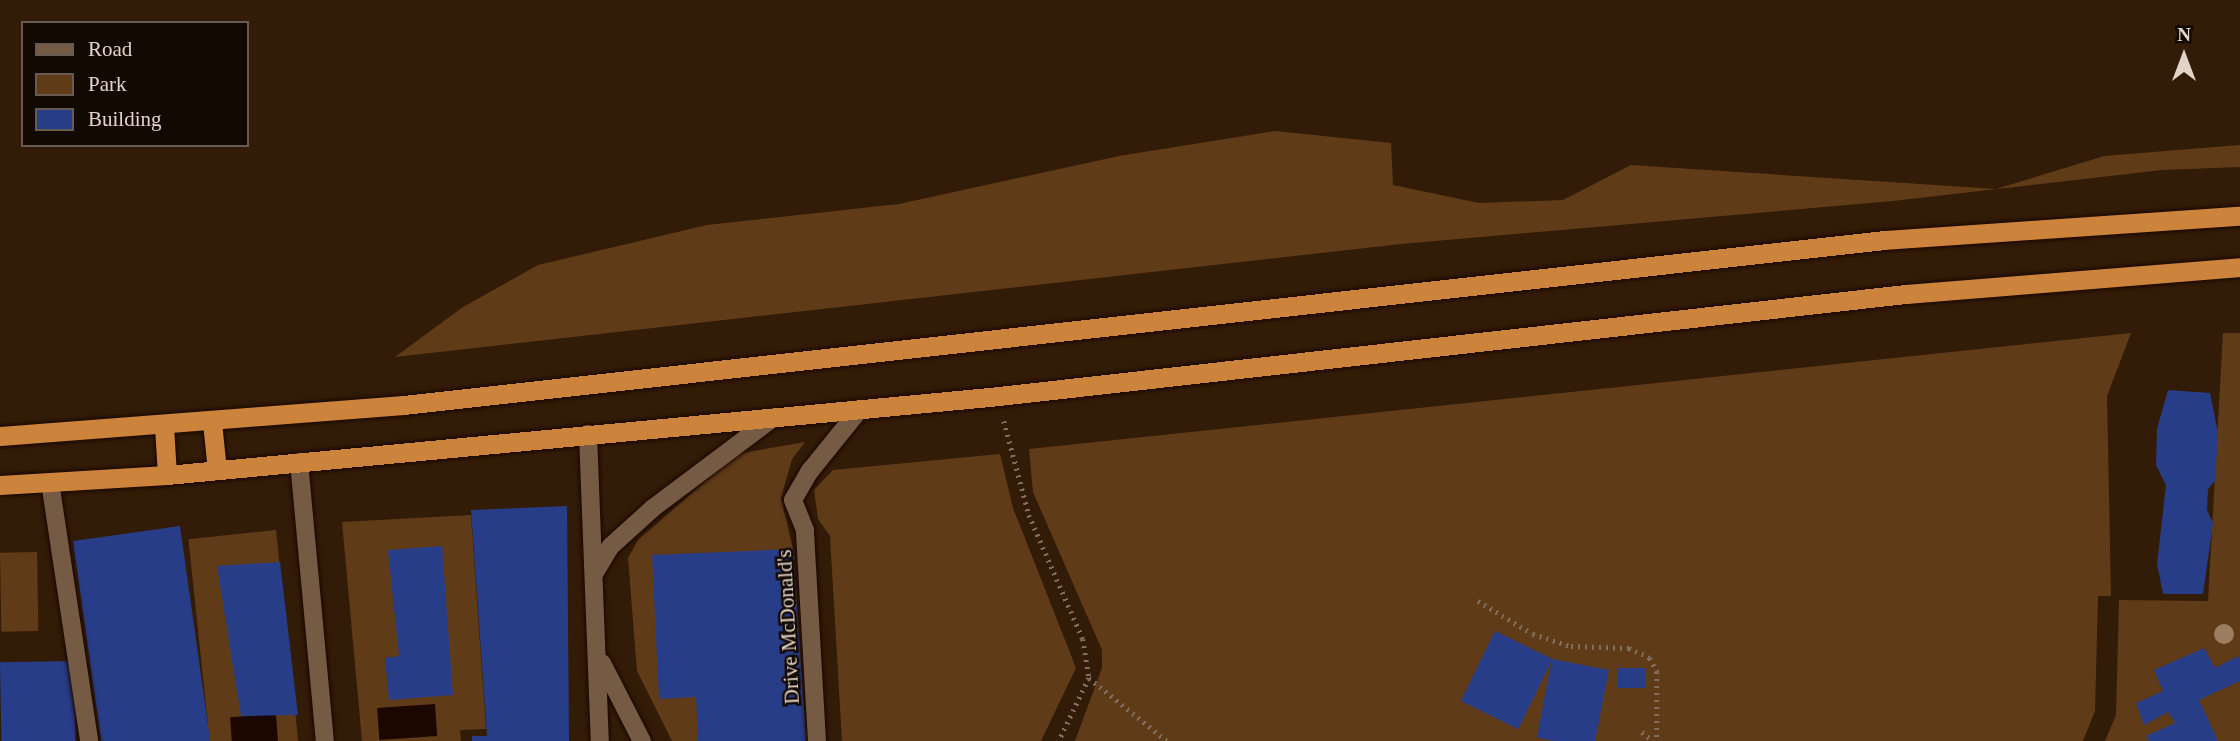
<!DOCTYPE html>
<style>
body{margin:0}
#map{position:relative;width:2240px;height:741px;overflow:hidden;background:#331c07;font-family:Georgia,serif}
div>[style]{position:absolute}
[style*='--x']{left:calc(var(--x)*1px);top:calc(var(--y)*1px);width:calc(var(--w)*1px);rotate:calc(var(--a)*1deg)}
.green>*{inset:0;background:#603b18;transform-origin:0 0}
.water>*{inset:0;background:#1b0600;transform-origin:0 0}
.building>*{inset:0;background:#283d87;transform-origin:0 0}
.path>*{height:4.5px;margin-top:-2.25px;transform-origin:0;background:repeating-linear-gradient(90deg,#826e5e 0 2px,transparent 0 7px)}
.roads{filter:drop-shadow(0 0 2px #1a0600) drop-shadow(0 0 2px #1a0600)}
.service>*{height:18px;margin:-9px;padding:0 9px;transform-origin:9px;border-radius:9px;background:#755b44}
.minor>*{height:18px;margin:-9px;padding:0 9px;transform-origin:9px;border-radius:9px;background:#755b44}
.trunk>*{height:19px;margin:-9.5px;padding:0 9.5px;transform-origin:9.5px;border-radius:9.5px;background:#cc843c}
.trees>*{width:20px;height:20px;margin:-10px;border-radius:50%;background:#9e7e63}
span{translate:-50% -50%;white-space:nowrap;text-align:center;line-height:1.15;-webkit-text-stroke:5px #130903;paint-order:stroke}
.street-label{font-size:21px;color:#e3d3c7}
.legend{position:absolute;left:21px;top:21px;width:228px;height:126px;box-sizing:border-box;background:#130903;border:2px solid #665a51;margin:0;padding:9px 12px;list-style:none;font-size:21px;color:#e3d3c7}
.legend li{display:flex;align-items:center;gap:14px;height:35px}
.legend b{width:35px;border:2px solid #665a51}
.north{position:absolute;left:2149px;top:21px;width:70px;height:70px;-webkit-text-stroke:5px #130903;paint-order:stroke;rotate:0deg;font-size:19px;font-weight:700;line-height:28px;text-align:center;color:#e3d3c7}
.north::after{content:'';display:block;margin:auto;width:24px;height:32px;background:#e3d3c7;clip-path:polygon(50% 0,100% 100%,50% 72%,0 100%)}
</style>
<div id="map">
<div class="green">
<div style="clip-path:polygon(1275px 131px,1391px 143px,1393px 185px,1479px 203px,1563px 200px,1631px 165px,1996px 189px,2104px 156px,2240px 145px,2240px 167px,2162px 170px,1997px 189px,1893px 201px,1401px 244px,395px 357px,463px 307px,538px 265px,707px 225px,899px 204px,1119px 156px)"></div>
<div style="clip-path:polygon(2131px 333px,2107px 396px,2111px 596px,2098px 596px,2095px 711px,2083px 741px,1075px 741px,1102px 668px,1102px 650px,1033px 492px,1029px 449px)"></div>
<div style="clip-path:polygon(2223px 333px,2240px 333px,2240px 741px,2105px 741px,2116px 715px,2119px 600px,2208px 601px)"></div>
<div style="clip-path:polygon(805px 442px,792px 459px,781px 498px,793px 549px,806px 741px,672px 741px,637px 671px,628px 558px,638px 540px,737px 454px)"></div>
<div style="clip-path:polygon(1000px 454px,1013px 508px,1076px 668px,1041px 741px,842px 741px,830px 536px,818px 519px,814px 490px,833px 470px)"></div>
<div style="clip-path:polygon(471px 515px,486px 729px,460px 730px,461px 741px,362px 741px,342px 522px)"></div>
<div style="left:276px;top:530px;width:212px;height:88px;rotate:84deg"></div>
<div style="left:37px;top:552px;width:79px;height:37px;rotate:89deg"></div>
</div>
<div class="water">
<div style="left:435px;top:704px;width:32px;height:58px;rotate:86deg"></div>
<div style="left:276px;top:714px;width:27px;height:46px;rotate:86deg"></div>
</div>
<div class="building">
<div style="clip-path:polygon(2168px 390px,2210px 393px,2218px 433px,2215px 481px,2208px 489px,2207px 510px,2213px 523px,2203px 594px,2163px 594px,2157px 564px,2166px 485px,2156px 465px,2157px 429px)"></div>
<div style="clip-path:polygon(567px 506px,569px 741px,472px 741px,472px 736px,487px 736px,471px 510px)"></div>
<div style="left:180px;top:526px;width:217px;height:108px;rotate:82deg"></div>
<div style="clip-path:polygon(442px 546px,453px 695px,389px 700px,385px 658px,399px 656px,388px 550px)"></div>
<div style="clip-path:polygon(793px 549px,806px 741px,698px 741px,696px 697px,659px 699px,652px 555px)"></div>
<div style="clip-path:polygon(280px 562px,298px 715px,241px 716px,217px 566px)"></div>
<div style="left:1495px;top:631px;width:64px;height:78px;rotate:26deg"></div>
<div style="clip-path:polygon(2204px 648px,2215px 668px,2238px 656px,2240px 662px,2240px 681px,2199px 700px,2218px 741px,2149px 741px,2146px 736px,2175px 723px,2168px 712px,2144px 725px,2136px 703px,2163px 691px,2154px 670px)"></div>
<div style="left:1552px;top:659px;width:58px;height:80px;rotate:11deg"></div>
<div style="left:74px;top:661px;width:80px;height:74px;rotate:89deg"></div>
<div style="left:1618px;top:668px;width:27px;height:20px"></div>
</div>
<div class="path">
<div style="--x:1004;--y:421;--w:97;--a:75.1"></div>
<div style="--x:1029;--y:515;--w:135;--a:66.5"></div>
<div style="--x:1083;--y:639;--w:39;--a:81"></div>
<div style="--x:1089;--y:678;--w:70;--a:115.5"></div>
<div style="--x:1478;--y:601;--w:64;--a:31"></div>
<div style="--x:1533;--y:634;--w:40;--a:18"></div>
<div style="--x:1571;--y:646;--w:58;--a:2"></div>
<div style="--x:1629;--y:648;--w:23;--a:25"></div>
<div style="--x:1650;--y:658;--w:16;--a:63"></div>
<div style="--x:1657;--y:672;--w:69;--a:90"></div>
<div style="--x:1089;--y:678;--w:100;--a:38.9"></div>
<div style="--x:1642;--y:732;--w:14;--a:39"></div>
</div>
<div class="roads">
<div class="service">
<div style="--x:50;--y:482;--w:262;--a:81.4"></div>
<div style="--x:817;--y:741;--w:211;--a:-93.3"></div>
<div style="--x:805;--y:530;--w:32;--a:-112"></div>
<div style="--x:793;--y:500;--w:34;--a:-60"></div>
<div style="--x:810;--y:471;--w:80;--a:-51.1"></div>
</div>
<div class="minor">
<div style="--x:588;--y:434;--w:307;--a:87.8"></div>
<div style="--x:299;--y:462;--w:280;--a:84.7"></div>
<div style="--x:594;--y:574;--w:33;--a:-59"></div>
<div style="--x:611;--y:546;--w:57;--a:-42.1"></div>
<div style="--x:653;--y:508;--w:151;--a:-36.9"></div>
<div style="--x:602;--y:663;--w:88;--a:62.9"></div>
</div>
<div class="trunk">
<div style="--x:212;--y:422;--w:48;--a:84.1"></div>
<div style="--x:164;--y:426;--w:49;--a:86.5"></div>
<div style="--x:0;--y:436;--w:405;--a:-4.4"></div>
<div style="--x:404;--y:405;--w:1489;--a:-6.36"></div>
<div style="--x:1884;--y:240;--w:357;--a:-3.9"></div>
<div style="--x:0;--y:485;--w:167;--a:-3.4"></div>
<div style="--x:167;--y:475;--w:836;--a:-5.42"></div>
<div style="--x:999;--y:396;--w:913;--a:-6.42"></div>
<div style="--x:1906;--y:294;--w:335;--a:-4.6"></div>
</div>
</div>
<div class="trees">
<div style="left:2224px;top:634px"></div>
</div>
<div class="street-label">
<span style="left:788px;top:627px;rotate:-93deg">Drive McDonald's</span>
</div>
<ul class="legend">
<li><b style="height:9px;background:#755b44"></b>Road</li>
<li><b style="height:19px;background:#603b18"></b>Park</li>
<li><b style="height:19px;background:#283d87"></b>Building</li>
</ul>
<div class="north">N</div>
</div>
